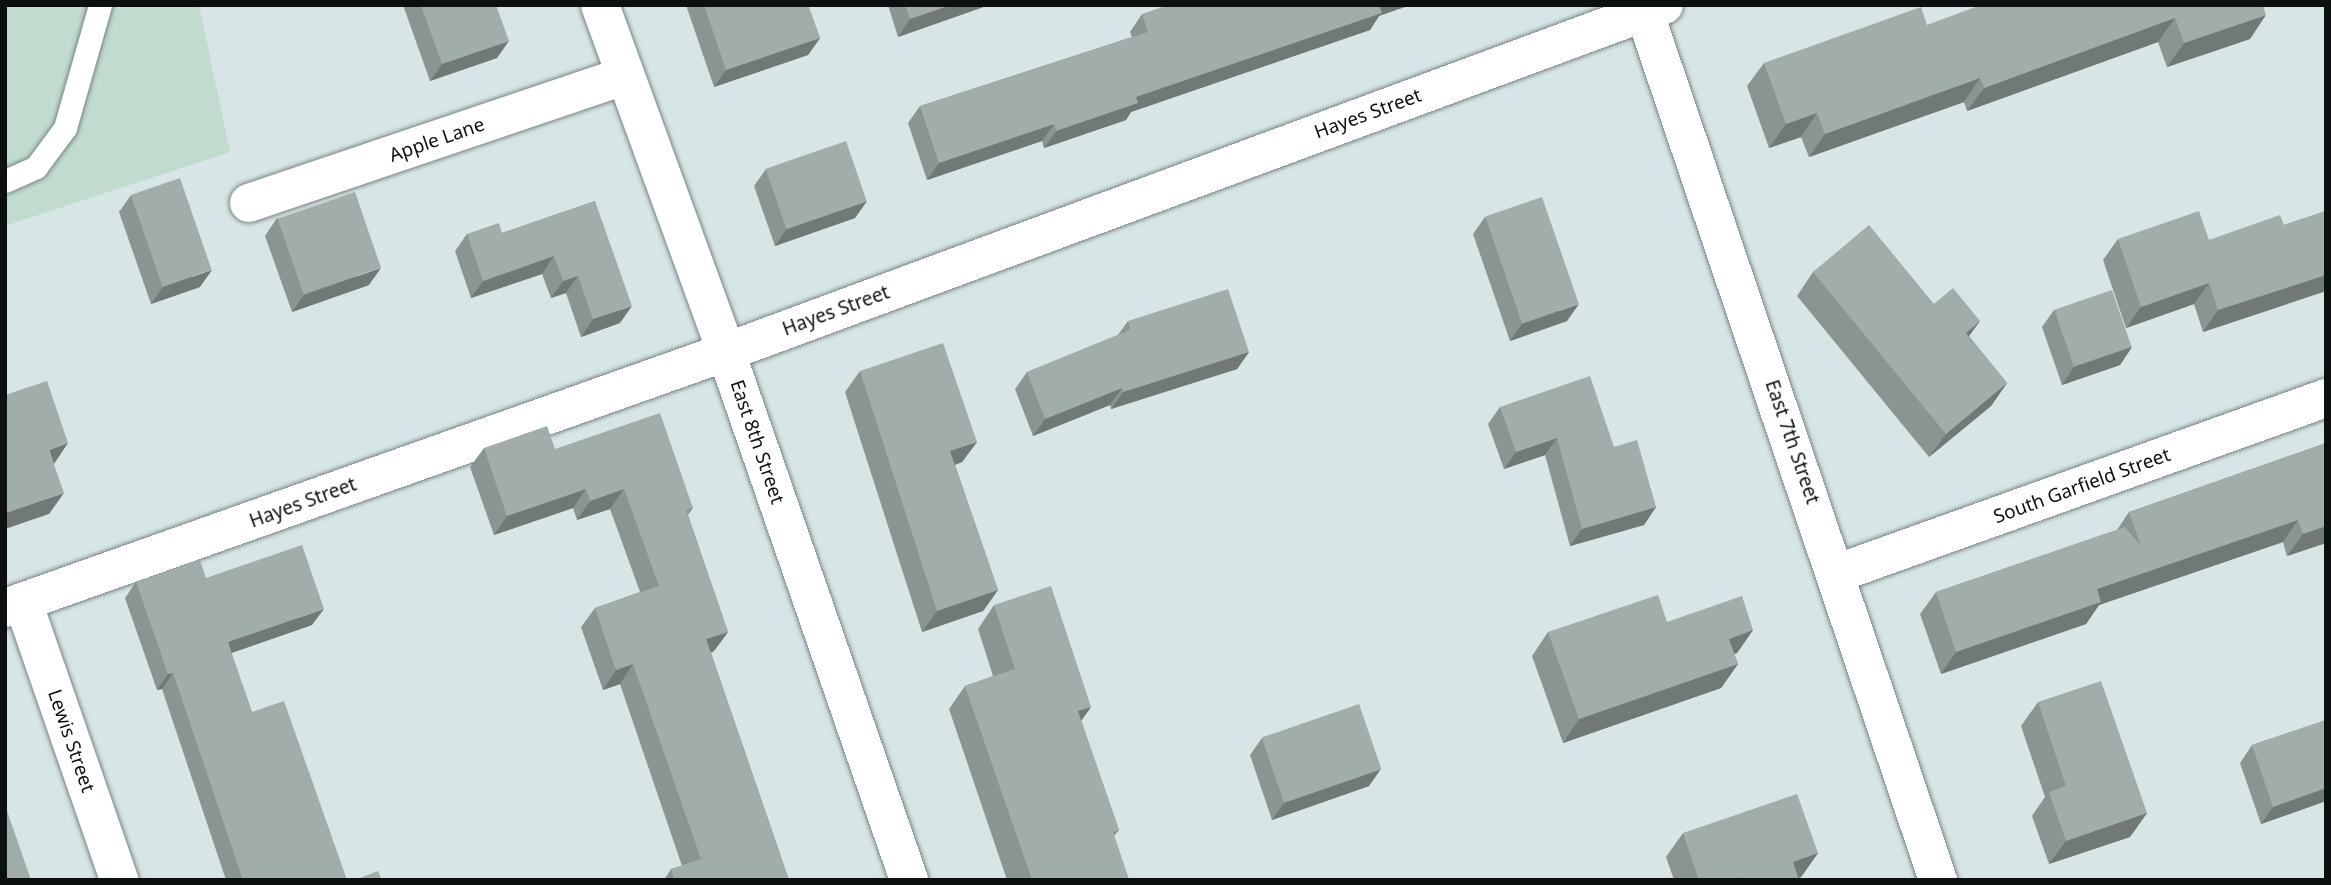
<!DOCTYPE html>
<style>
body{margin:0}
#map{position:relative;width:2331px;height:885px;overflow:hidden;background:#d7e5e6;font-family:"Noto Sans",sans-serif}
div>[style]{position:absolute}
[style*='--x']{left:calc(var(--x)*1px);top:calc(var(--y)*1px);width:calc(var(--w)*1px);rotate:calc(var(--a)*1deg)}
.green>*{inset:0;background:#c1dcce}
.roads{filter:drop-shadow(0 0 2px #788486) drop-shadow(0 0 2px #788486)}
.service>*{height:23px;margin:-11.5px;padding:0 11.5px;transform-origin:11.5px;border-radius:11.5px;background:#fff}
.minor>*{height:38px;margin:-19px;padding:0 19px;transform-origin:19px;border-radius:19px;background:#fff}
.wall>*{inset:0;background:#8a9592}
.shaded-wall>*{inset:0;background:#707977}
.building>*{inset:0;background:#a0adaa;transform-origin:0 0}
span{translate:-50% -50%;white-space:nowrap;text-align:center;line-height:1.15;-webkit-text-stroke:6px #fff;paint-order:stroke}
.street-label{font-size:19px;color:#0c1011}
.frame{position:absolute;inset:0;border:7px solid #0c1011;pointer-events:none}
</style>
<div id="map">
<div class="green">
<div style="clip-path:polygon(5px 5px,199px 5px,230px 152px,5px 226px)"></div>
</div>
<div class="roads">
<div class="service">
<div style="--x:5;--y:181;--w:34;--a:-24"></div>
<div style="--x:36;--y:167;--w:49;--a:-53.4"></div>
<div style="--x:65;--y:128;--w:128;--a:-74.1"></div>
</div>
<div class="minor">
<div style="--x:600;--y:5;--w:369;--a:70"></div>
<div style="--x:726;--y:352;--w:559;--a:70.88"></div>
<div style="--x:1642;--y:5;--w:924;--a:71.31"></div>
<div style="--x:249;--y:203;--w:397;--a:-18.7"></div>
<div style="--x:1838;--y:573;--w:518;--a:-19.73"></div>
<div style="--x:23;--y:602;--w:294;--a:70.9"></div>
<div style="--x:5;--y:608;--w:765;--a:-19.55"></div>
<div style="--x:726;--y:352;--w:1000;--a:-20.3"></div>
</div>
</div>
<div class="wall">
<div style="clip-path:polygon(403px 5px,496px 5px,497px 58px,430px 81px)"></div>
<div style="clip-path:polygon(686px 5px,808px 5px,820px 38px,808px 55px,714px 87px)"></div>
<div style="clip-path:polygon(888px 5px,989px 5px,898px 37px)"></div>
<div style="clip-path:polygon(2263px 5px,2250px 39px,2167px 67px,2158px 42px,1967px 111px,1964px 102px,1809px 157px,1801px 137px,1769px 148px,1747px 86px,1764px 63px,1927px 25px)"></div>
<div style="clip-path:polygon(1142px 14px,1379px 16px,1370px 30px,1131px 112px,1126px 120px,1044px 148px,1042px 141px,927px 180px,908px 123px,920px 106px,1132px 37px,1130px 32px)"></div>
<div style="clip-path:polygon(766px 169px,867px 201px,855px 218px,775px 246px,754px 186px)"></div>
<div style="clip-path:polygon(131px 195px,200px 287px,151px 304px,119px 212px)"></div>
<div style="clip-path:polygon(595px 201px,620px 323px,581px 337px,566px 293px,551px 298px,542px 274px,471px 298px,455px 251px,467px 234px,502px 233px)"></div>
<div style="clip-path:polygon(2326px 211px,2326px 291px,2203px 332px,2194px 304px,2126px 328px,2103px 260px,2118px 239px,2209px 240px,2284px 225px)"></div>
<div style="clip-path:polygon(1485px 217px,1567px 321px,1510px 341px,1473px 234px)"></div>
<div style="clip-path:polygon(277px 218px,369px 285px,292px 312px,265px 236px)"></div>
<div style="clip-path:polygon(1813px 272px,1980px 321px,1969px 336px,2007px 383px,1991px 406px,1929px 457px,1797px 296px)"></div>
<div style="clip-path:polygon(2054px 310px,2132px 347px,2120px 365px,2062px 385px,2042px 327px)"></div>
<div style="clip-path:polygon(1128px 321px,1249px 352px,1237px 369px,1111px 409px,1110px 405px,1033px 436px,1015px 389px,1027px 372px,1118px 335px)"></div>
<div style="clip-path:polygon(860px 371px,977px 442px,962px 462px,955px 465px,998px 590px,983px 611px,922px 632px,845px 392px)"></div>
<div style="clip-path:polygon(1500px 407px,1614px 447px,1656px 507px,1644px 525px,1570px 546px,1545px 455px,1504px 469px,1488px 424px)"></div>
<div style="clip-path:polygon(2326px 443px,2326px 543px,2287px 556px,2283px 542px,2099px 605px,2086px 624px,1941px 674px,1920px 614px,1936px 592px,2117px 530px,2129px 512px)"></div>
<div style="clip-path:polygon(484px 448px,555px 449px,693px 508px,688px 515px,728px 632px,714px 651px,711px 653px,789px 880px,664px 880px,671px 869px,682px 866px,620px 684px,603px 690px,581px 627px,595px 608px,640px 592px,610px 509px,577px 520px,573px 508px,494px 535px,470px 467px)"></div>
<div style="clip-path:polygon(206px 578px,312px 625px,231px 653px,252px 712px,347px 880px,226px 880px,162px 689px,157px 690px,125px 598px,136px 582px)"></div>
<div style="clip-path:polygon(994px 605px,1091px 707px,1081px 721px,1119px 830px,1114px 836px,1129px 880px,1007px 880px,949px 709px,965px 686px,993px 676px,978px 629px)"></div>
<div style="clip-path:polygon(1667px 622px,1753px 630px,1737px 653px,1734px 654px,1738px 664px,1721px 688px,1563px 743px,1532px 656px,1548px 632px)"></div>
<div style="clip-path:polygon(2038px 702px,2147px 813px,2130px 837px,2049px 864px,2032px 816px,2045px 797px,2021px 726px)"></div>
<div style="clip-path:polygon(2326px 720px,2326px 801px,2261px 824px,2240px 763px,2252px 745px)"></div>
<div style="clip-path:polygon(1262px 738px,1369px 786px,1272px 820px,1250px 755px)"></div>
<div style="clip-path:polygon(1683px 833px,1818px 853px,1801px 877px,1798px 878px,1799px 880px,1674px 880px,1666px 857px)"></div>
</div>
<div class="shaded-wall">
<div style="clip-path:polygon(951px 5px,989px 5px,898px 37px,910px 19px)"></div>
<div style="clip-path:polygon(1377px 5px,1411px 5px,1379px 16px,1370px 30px,1131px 112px,1126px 120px,1044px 148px,1056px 131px,1136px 97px)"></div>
<div style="clip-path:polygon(2266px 15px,2250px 39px,2167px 67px,2184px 43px)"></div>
<div style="clip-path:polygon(2175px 18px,2158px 42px,1967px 111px,1984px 88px)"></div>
<div style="clip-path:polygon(820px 38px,808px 55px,714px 87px,726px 70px)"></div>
<div style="clip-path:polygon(509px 41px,497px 58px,430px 81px,442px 64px)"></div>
<div style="clip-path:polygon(1980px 78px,1964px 102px,1809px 157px,1825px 134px)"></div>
<div style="clip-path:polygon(1817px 113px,1801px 137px,1769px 148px,1786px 124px)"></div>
<div style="clip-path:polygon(1054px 124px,1042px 141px,927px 180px,939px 163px)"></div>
<div style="clip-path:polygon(867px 201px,855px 218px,775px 246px,787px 228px)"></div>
<div style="clip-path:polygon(554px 256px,542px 274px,471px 298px,483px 281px)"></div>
<div style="clip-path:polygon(381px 268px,369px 285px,292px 312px,304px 295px)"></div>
<div style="clip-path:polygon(212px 270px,200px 287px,151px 304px,163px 287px)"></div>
<div style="clip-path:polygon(2326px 275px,2326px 291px,2203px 332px,2218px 310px)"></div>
<div style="clip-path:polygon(578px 276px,566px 293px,551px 298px,563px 281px)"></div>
<div style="clip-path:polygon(2209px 283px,2194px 304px,2126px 328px,2141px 307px)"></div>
<div style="clip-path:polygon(1579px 304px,1567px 321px,1510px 341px,1522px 324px)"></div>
<div style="clip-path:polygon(632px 306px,620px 323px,581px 337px,593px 319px)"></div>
<div style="clip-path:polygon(1980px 321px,1963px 344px,1966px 333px)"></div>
<div style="clip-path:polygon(2132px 347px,2120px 365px,2062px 385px,2074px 367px)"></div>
<div style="clip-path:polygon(1249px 352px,1237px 369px,1111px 409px,1123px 392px)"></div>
<div style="clip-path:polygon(2007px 383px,1991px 406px,1929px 457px,1946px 434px)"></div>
<div style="clip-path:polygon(1122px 388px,1110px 405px,1033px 436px,1045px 419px)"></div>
<div style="clip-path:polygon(1557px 438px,1545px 455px,1504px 469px,1516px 452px)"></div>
<div style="clip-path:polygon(977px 442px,962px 462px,935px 472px,950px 451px)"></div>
<div style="clip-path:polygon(68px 443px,54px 464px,49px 450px)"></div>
<div style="clip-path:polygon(586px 489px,573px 508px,494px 535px,507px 516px)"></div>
<div style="clip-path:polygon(624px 489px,610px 509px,577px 520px,590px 501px)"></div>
<div style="clip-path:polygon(64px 493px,49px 514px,5px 529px,5px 513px)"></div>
<div style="clip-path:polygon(1656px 507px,1644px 525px,1570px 546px,1582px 529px)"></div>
<div style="clip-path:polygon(2298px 520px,2283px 542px,2099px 605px,2086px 624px,1941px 674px,1956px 652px,2097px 589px)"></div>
<div style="clip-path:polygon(2326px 526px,2326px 543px,2287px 556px,2303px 534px)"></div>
<div style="clip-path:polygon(998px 590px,983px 611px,922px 632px,937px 611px)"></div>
<div style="clip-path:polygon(324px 609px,312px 625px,217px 658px,228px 642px)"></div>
<div style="clip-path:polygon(1753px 630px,1737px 653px,1712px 662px,1729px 639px)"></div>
<div style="clip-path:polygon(728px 632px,714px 651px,692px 659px,706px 639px)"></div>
<div style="clip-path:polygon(633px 664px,620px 684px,603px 690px,616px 670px)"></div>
<div style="clip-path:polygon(1738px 664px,1721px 688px,1563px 743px,1579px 719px)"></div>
<div style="clip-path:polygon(173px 673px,162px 689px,157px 690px,168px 674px)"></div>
<div style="clip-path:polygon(1091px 707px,1074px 731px,1078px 711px)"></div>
<div style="clip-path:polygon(1381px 769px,1369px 786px,1272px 820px,1284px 803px)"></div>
<div style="clip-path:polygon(2326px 788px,2326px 801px,2261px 824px,2273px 807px)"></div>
<div style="clip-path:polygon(2147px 813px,2130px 837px,2049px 864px,2066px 841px)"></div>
<div style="clip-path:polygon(1818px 853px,1801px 877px,1792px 880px,1793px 862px)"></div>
</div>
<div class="building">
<div style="clip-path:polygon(421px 5px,496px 5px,509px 41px,442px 64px)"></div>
<div style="clip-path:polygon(704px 5px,808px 5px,820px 38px,726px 70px)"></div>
<div style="clip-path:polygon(905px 5px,951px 5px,910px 19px)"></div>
<div style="clip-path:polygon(1168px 5px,1379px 5px,1382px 13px,1136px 97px,1138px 103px,1056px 131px,1054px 124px,939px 163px,920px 106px,1148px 32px,1142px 14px)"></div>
<div style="clip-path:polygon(1981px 5px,2263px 5px,2266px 15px,2184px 43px,2175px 18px,1984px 88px,1980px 78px,1825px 134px,1817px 113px,1786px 124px,1764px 63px,1921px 7px,1927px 25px)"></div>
<div style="left:846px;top:141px;width:64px;height:85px;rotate:71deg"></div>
<div style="left:180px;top:178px;width:97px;height:52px;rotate:71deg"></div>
<div style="left:355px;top:192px;width:80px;height:82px;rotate:71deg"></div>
<div style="left:1542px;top:197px;width:113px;height:60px;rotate:71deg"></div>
<div style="clip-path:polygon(595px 201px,632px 306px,593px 319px,578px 276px,563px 281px,554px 256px,483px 281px,467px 234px,499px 223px,502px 233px)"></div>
<div style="clip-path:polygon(2199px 211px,2209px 240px,2280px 215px,2284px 225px,2326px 211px,2326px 275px,2218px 310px,2209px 283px,2141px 307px,2118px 239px)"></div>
<div style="clip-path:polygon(1869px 225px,1934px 304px,1953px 288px,1980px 321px,1966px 333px,2007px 383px,1946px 434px,1813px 272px)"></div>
<div style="clip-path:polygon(1228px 289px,1249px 352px,1123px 392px,1122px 388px,1045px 419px,1027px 372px,1130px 330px,1128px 321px)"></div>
<div style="left:2112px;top:290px;width:60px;height:61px;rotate:71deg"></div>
<div style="clip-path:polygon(943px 343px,977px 442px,950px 451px,998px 590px,937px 611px,860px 371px)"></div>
<div style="clip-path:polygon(1590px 376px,1614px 447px,1637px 440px,1656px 507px,1582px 529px,1557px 438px,1516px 452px,1500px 407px)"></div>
<div style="clip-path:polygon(47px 381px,68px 443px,49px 450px,64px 493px,5px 513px,5px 395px)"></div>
<div style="clip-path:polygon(660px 413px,693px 508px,686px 510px,728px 632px,706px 639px,789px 880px,674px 880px,671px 869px,701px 859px,633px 664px,616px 670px,595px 608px,659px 586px,624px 489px,590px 501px,586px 489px,507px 516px,484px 448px,547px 426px,555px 449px)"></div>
<div style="clip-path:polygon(2326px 443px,2326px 526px,2303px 534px,2298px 520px,2097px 589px,2101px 602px,1956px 652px,1936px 592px,2125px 527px,2141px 546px,2129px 512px)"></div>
<div style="clip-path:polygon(302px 545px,324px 609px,228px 642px,252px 712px,284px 701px,347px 880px,243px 880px,173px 673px,168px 674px,136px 582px,200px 560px,206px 578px)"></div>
<div style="clip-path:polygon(1051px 586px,1091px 707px,1078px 711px,1119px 830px,1113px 832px,1129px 880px,1032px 880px,965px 686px,1015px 669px,994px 605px)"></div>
<div style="clip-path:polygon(1658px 595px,1667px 622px,1742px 596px,1753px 630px,1729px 639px,1738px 664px,1579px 719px,1548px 632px)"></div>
<div style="clip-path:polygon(2101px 681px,2147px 813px,2066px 841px,2049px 792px,2066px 786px,2038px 702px)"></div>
<div style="left:1359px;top:704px;width:69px;height:103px;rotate:71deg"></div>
<div style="clip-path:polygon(2326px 720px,2326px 788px,2273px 807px,2252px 745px)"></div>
<div style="clip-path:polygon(1797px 794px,1818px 853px,1793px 862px,1799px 880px,1740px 880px,1739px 877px,1730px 880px,1699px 880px,1683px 833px)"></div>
<div style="clip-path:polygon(5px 805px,31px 880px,5px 880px)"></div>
<div style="clip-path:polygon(378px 871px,382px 880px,355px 880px)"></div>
</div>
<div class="street-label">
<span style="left:1368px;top:114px;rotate:-20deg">Hayes Street</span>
<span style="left:437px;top:140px;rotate:-19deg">Apple Lane</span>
<span style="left:836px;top:311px;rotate:-20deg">Hayes Street</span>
<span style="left:757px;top:442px;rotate:71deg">East 8th Street</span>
<span style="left:1792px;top:442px;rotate:71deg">East 7th Street</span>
<span style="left:2082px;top:486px;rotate:-20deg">South Garfield Street</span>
<span style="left:303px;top:503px;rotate:-20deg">Hayes Street</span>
<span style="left:71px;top:741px;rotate:71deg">Lewis Street</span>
</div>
<div class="frame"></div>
</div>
